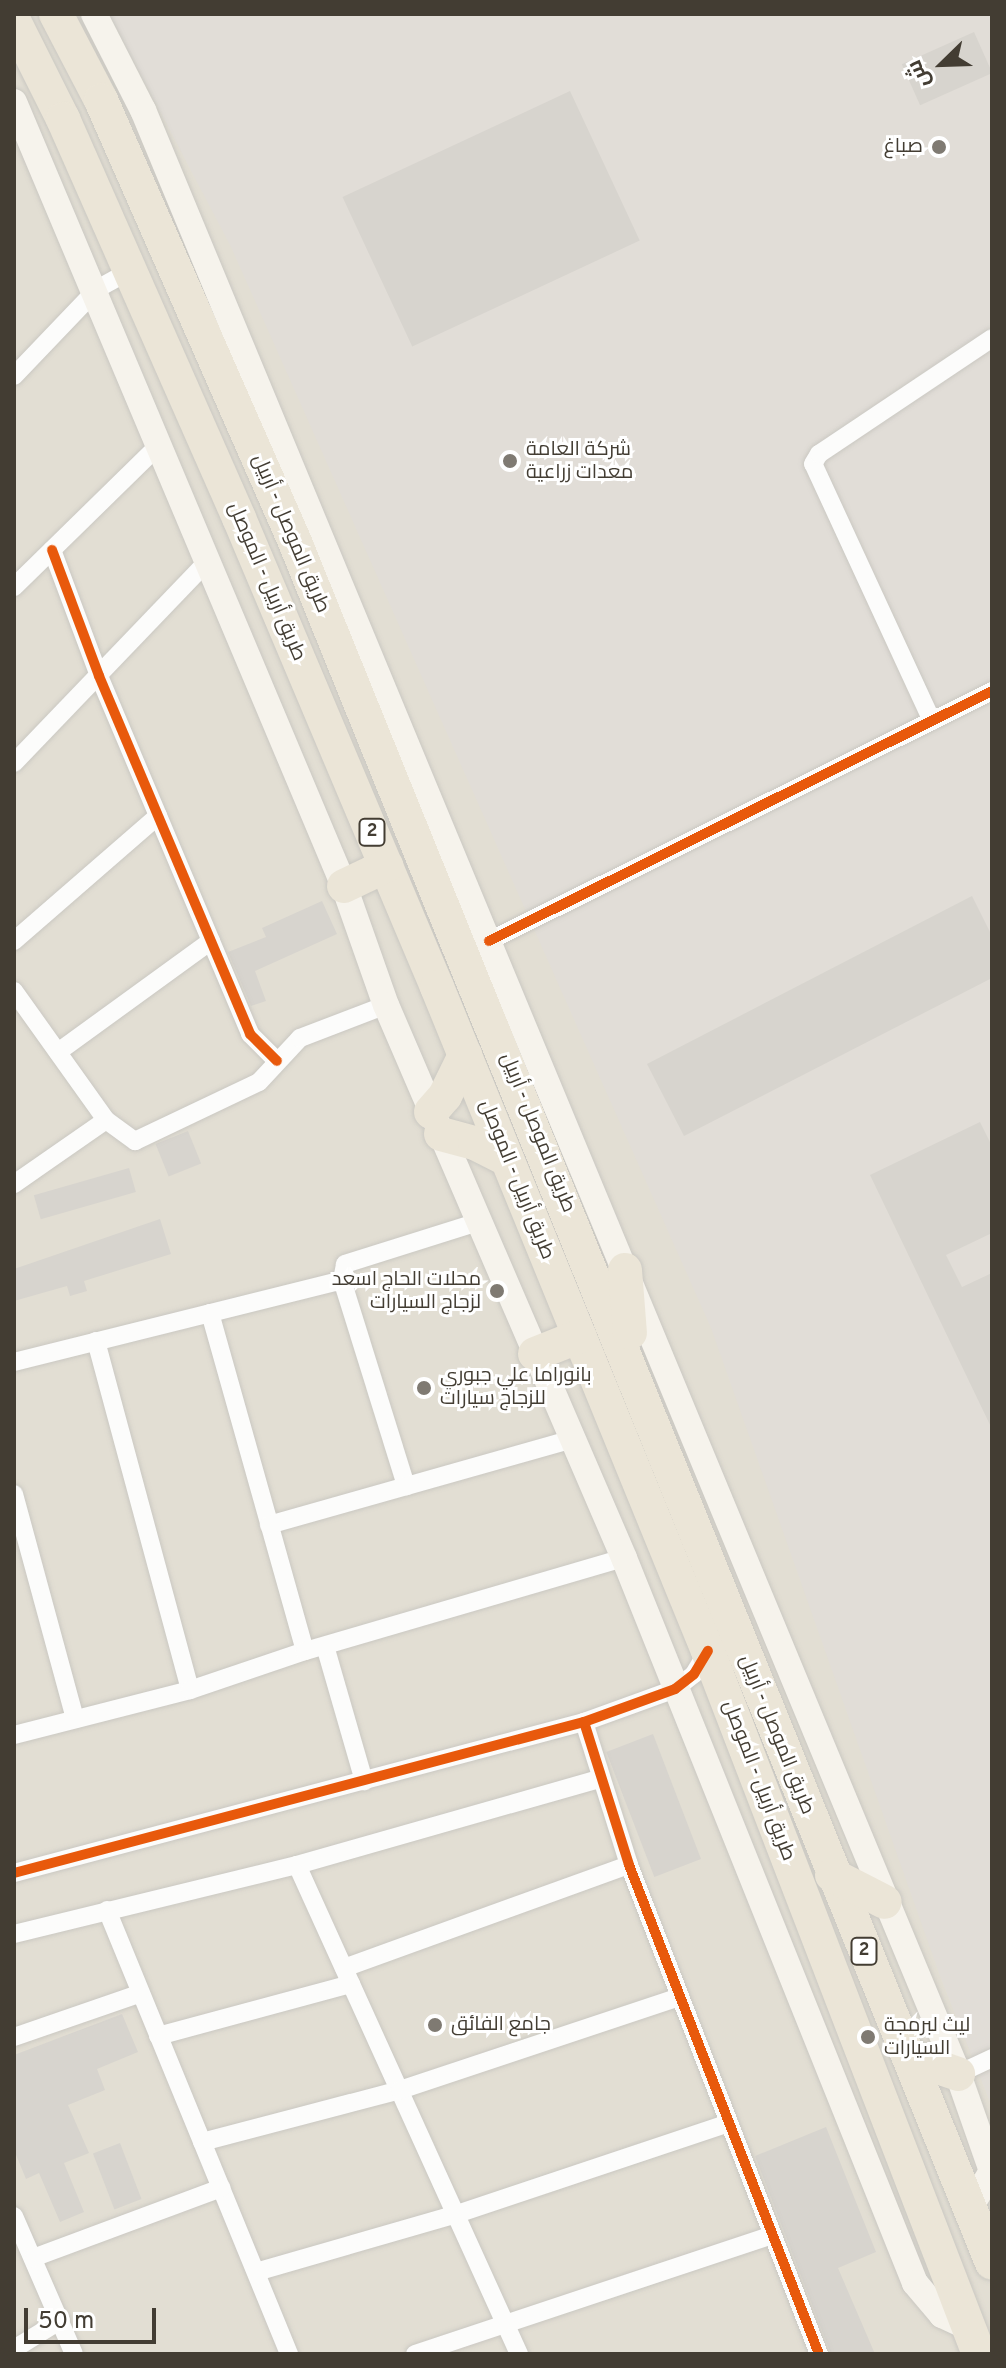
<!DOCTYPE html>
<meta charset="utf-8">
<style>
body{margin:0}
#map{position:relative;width:1006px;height:2368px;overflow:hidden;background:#eeece6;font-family:Overpass,Cairo,sans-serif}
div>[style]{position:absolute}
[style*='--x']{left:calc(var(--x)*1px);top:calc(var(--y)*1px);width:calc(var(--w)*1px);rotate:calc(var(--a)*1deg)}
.residential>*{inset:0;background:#e2ded3;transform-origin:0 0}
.industrial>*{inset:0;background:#e1ddd7}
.building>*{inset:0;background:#d7d4ce;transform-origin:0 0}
.roads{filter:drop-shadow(0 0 2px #cac8c2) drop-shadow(0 0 2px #cac8c2)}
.street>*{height:18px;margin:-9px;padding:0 9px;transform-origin:9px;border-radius:9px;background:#fcfcfb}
.secondary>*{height:26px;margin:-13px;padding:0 13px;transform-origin:13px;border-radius:13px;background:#f6f3ec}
.highway>*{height:34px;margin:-17px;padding:0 17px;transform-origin:17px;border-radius:17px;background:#ebe5d7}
.cycleway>*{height:10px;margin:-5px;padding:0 5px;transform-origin:5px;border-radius:5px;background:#e8590c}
.dots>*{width:22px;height:22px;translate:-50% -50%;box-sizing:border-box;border:4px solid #fff;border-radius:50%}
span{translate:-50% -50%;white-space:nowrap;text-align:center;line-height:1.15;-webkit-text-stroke:6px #fff;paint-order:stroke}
.shield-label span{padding:2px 6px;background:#fff;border:2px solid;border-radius:6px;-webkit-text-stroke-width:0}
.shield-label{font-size:18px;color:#433d33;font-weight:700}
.poi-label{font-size:20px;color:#433d33}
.right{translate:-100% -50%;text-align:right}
.left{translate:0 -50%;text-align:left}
.street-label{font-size:20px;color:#433d33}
.frame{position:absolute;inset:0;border:16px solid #433d33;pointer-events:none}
.north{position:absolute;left:902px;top:24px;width:80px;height:80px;-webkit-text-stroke:6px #fff;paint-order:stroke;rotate:247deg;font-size:22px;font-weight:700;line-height:32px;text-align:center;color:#433d33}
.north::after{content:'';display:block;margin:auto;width:28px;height:36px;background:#433d33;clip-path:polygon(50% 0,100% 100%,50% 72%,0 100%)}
.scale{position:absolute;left:24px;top:2308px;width:132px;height:36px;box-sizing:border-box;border:4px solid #433d33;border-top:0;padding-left:10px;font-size:24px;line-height:28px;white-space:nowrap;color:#433d33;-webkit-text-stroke:6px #fff;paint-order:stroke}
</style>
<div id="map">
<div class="residential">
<div style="left:14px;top:14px;width:978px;height:2340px"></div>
</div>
<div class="industrial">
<div style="clip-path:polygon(109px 14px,992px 14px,992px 2107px,940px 1976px,711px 1328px,231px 247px)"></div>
</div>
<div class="building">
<div style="left:974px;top:32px;width:45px;height:79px;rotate:66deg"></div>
<div style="left:570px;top:91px;width:165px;height:251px;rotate:65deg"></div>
<div style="clip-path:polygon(972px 896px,992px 936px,992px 978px,684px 1136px,647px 1064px)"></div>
<div style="clip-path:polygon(322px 901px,337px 934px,255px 971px,266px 1001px,251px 1006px,228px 952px,266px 937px,262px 928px)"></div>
<div style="clip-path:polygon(980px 1122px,992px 1146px,992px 1233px,946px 1255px,962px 1287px,992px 1273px,992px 1429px,870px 1175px)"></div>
<div style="left:188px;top:1131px;width:35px;height:35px;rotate:68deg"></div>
<div style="left:129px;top:1168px;width:25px;height:99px;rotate:74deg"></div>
<div style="clip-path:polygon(160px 1219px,171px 1254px,84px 1281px,87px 1291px,70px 1296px,67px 1286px,14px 1301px,14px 1269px)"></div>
<div style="left:653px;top:1734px;width:134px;height:50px;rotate:69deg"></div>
<div style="clip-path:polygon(122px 2014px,138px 2052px,97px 2069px,105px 2090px,68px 2105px,89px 2153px,64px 2163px,84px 2212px,60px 2222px,39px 2173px,26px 2179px,14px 2150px,14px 2055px)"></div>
<div style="clip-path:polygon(826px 2127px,876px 2252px,838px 2268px,875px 2354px,831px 2354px,755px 2156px)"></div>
<div style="left:120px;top:2143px;width:60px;height:29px;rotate:69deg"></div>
</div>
<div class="roads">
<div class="street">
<div style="--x:14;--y:376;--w:120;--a:-46.3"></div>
<div style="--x:97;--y:289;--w:38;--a:-29"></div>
<div style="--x:52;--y:550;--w:134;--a:69.5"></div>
<div style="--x:99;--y:676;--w:389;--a:67.1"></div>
<div style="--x:250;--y:1034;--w:38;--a:45"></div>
<div style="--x:14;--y:587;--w:204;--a:-44.4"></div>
<div style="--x:932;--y:721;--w:283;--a:-114.8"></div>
<div style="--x:813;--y:464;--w:12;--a:-59"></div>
<div style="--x:819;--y:454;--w:208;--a:-33.8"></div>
<div style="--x:14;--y:763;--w:281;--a:-46.2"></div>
<div style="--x:14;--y:941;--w:191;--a:-41"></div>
<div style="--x:489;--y:941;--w:562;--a:-26.43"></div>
<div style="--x:14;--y:991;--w:158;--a:54.5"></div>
<div style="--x:58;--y:1052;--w:189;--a:-36"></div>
<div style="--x:14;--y:1184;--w:112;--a:-34.8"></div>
<div style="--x:106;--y:1120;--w:36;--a:36"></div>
<div style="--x:135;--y:1141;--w:137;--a:-25.4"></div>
<div style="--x:259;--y:1082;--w:60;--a:-47"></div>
<div style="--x:300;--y:1038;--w:92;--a:-21"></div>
<div style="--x:342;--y:1280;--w:216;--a:72.7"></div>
<div style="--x:210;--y:1313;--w:351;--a:74.3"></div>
<div style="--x:96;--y:1341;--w:361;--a:74.9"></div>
<div style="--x:14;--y:1362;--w:338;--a:-14"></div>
<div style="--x:342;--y:1280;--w:16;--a:-79"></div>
<div style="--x:345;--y:1264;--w:139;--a:-17.5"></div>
<div style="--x:14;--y:1494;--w:233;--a:74.8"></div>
<div style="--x:269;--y:1525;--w:316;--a:-15.8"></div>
<div style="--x:325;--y:1646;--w:141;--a:73.9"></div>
<div style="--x:584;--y:1722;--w:150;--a:72.5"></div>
<div style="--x:629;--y:1865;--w:525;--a:68.77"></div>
<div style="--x:14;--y:1735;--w:182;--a:-14.3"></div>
<div style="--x:190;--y:1690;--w:121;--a:-18.7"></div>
<div style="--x:305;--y:1651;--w:332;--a:-16.3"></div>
<div style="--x:297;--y:1865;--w:537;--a:65.58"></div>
<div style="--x:14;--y:1873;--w:590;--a:-14.84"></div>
<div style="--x:584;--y:1722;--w:97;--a:-19.9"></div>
<div style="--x:675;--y:1689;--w:24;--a:-38"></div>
<div style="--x:694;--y:1674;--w:27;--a:-59"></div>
<div style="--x:107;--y:1910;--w:480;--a:67.7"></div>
<div style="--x:14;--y:1934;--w:291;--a:-13.7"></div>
<div style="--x:297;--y:1865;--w:314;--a:-15.9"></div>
<div style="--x:344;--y:1968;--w:303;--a:-19.9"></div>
<div style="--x:158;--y:2036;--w:200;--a:-15.1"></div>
<div style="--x:14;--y:2037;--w:134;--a:-19.1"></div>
<div style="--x:958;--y:2074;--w:38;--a:-25"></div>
<div style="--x:202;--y:2142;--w:205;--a:-14.7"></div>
<div style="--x:400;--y:2090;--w:295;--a:-18.4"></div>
<div style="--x:14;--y:2216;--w:150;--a:66.5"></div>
<div style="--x:33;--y:2258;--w:201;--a:-20.4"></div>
<div style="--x:256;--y:2272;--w:206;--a:-16.1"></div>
<div style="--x:454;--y:2215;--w:290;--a:-18.5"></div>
<div style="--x:14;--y:2349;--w:55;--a:-31.7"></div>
<div style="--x:415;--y:2354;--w:376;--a:-18.4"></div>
</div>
<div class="secondary">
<div style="--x:94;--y:14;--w:108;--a:63"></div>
<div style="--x:143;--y:110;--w:2126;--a:67.46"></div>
<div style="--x:958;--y:2074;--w:103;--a:70.7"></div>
<div style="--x:992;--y:2171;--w:41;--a:121"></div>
<div style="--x:14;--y:102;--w:851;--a:67.17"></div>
<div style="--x:344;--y:886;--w:126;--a:70.6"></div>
<div style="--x:386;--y:1005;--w:602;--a:66.71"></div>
<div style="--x:624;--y:1558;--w:781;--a:68.13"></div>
<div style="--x:915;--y:2283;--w:42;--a:49.8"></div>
<div style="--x:942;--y:2315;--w:29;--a:25"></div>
</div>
<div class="highway">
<div style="--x:56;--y:14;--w:97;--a:62.4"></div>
<div style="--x:101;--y:100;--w:488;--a:66.3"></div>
<div style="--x:297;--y:547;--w:1851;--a:67.95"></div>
<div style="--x:14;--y:21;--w:110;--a:63.4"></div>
<div style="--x:63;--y:119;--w:436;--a:66.2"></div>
<div style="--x:239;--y:518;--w:509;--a:67.11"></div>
<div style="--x:437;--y:987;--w:717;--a:67.8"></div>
<div style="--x:708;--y:1651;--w:753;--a:68.92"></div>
<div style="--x:344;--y:886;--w:47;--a:-25.5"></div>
<div style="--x:431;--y:1112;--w:21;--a:-49"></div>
<div style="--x:445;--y:1096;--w:46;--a:-64"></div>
<div style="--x:441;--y:1134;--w:35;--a:15"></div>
<div style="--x:475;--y:1143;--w:36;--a:27"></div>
<div style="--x:625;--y:1270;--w:63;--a:85.5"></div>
<div style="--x:535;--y:1354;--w:48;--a:-21.8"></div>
<div style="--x:832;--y:1875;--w:59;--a:27"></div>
<div style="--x:909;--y:2057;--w:52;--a:19.1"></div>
</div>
</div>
<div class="cycleway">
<div style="--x:52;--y:550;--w:134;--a:69.5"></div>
<div style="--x:99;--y:676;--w:389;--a:67.1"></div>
<div style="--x:250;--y:1034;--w:38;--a:45"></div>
<div style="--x:489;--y:941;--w:562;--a:-26.43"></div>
<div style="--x:584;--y:1722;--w:150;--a:72.5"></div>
<div style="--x:629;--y:1865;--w:525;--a:68.77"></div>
<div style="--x:14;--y:1873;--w:590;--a:-14.84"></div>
<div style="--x:584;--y:1722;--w:97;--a:-19.9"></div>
<div style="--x:675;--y:1689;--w:24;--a:-38"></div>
<div style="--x:694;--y:1674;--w:27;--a:-59"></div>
</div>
<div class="dots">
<div style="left:939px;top:147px;background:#7f7a72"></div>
<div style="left:510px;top:461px;background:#7f7a72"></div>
<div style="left:497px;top:1291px;background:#7f7a72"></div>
<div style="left:424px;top:1388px;background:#7f7a72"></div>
<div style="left:435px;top:2025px;background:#7f7a72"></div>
<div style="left:868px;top:2037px;background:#7f7a72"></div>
</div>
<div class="shield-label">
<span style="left:372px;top:832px">2</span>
<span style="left:864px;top:1951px">2</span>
</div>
<div class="poi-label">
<span class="right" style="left:923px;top:147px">صباغ</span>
<span class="left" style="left:526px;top:462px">شركة العامة<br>معدات زراعية</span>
<span class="right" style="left:481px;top:1292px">محلات الحاج اسعد<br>لزجاج السيارات</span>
<span class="left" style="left:440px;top:1388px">بانوراما علي جبوري<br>للزجاج سيارات</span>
<span class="left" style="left:451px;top:2025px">جامع الفائق</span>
<span class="left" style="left:884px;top:2038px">ليث لبرمجة<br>السيارات</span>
</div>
<div class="street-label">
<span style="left:290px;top:534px;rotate:67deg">طريق الموصل - أربيل</span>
<span style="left:266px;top:582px;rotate:67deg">طريق أربيل - الموصل</span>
<span style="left:537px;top:1133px;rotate:68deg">طريق الموصل - أربيل</span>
<span style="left:516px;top:1180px;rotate:68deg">طريق أربيل - الموصل</span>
<span style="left:776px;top:1735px;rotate:68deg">طريق الموصل - أربيل</span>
<span style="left:758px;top:1781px;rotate:69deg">طريق أربيل - الموصل</span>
</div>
<div class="frame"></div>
<div class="north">ش</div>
<div class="scale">50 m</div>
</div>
